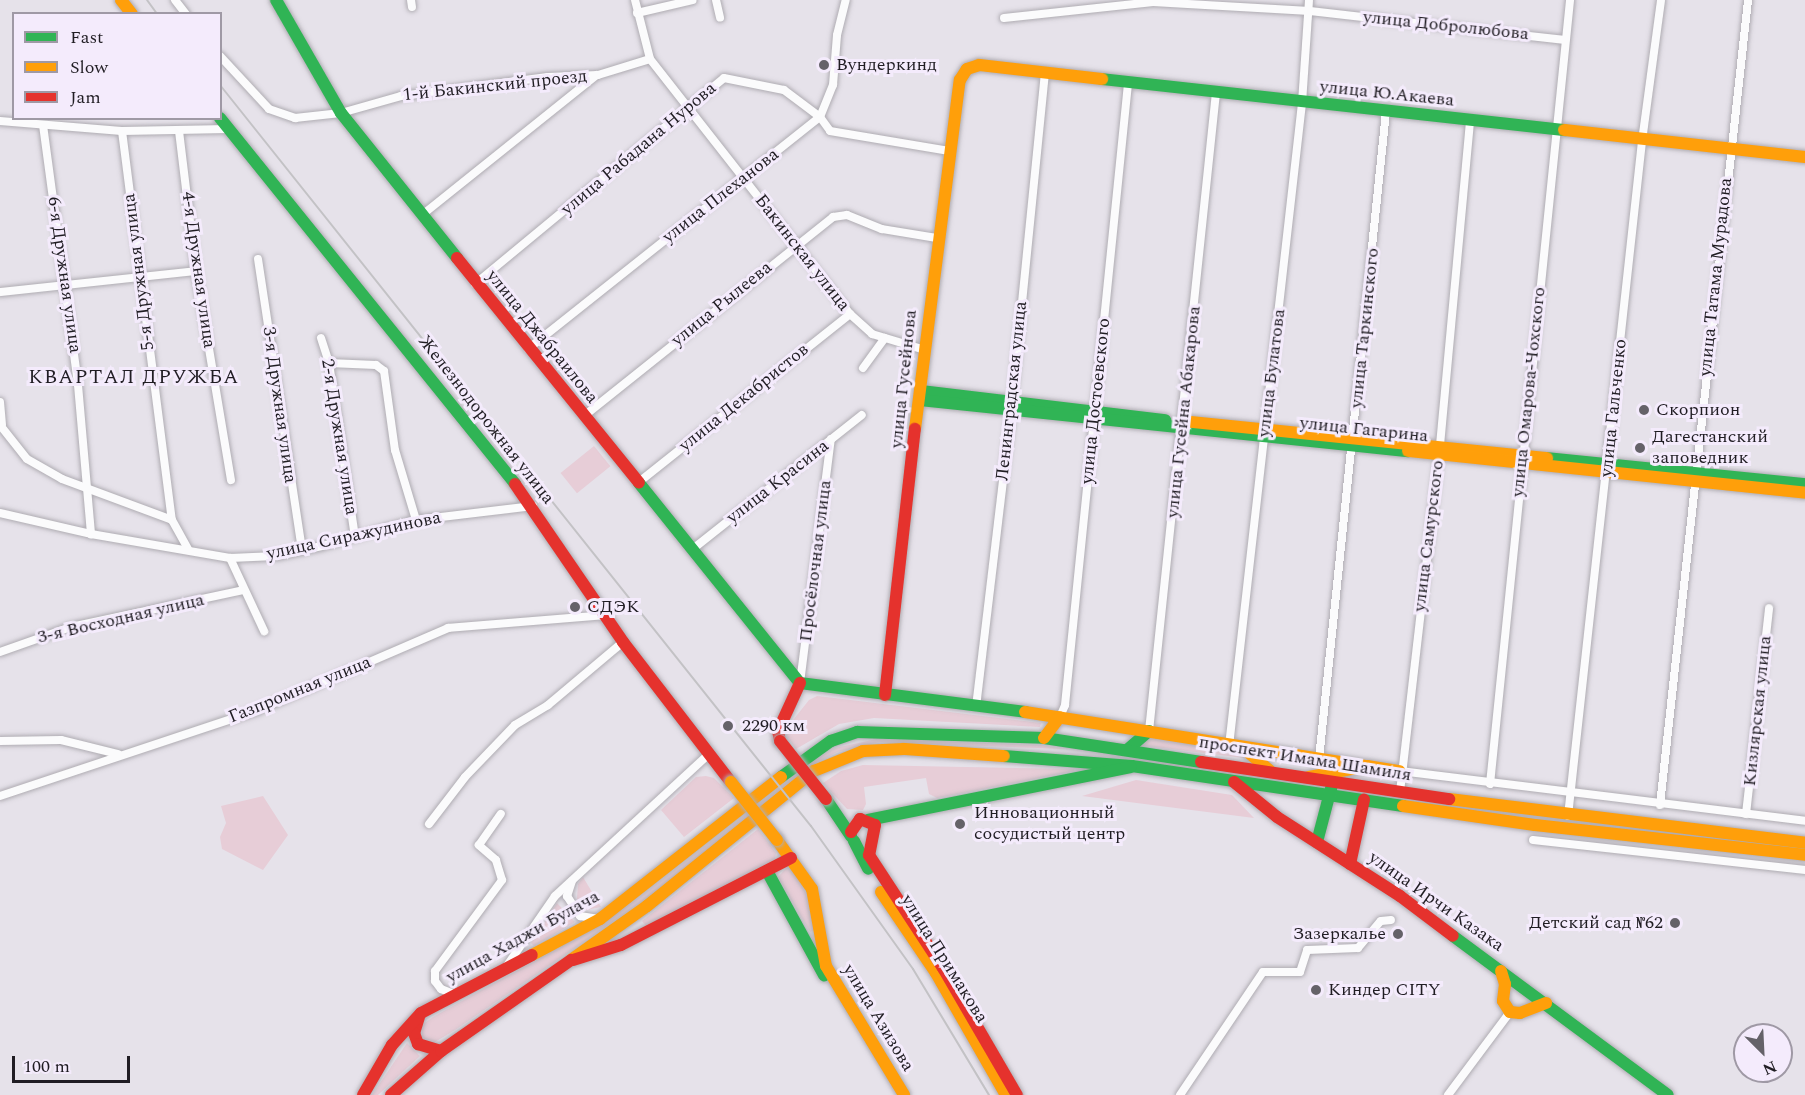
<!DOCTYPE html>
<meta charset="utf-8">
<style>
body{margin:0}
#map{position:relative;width:1805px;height:1095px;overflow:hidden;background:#e6e2ea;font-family:Spectral,serif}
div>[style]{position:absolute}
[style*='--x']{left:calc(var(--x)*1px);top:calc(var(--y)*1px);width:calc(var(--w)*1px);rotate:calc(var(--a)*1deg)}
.green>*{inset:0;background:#e7cdd7;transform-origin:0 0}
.roads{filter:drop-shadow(0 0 2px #afacb2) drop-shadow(0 0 2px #afacb2)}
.street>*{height:8px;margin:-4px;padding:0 4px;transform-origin:4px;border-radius:4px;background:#fbfbfc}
.fast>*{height:12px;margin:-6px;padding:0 6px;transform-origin:6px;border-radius:6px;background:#30b455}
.slow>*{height:12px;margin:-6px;padding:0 6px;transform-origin:6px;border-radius:6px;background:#ff9f0a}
.jam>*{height:12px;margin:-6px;padding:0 6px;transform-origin:6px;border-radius:6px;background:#e5322d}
.rail>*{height:2px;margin:-1px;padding:0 1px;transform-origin:1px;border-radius:1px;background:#c3c2c5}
.bridges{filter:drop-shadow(0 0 2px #afacb2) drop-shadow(0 0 2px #afacb2)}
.slow-bridge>*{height:12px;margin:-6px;padding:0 6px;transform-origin:6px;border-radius:6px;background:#ff9f0a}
.jam-bridge>*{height:12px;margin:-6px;padding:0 6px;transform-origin:6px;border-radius:6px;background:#e5322d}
.dots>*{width:16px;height:16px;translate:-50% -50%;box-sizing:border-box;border:3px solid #f4ebfc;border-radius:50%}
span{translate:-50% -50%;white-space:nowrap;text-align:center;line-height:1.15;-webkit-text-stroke:6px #f4ebfc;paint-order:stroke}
.street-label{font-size:18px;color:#201d23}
.poi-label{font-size:18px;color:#201d23}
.left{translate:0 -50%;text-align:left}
.right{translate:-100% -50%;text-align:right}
.neighbourhood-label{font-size:20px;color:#201d23;letter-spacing:1.5px}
.legend{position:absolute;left:12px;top:12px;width:210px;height:108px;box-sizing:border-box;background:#f4ebfc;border:2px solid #9f99a5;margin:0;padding:8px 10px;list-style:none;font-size:18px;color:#201d23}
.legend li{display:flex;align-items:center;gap:12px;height:30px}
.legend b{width:30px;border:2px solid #9f99a5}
.north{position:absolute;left:1733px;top:1023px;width:60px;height:60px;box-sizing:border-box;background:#f4ebfc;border:2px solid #9f99a5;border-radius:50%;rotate:156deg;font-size:16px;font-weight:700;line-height:24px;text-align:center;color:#201d23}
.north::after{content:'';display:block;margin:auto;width:21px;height:27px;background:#656269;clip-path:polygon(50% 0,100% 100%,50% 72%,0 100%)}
.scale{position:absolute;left:12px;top:1056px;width:118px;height:27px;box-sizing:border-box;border:3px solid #201d23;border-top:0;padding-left:8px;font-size:18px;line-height:21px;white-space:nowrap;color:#201d23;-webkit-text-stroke:4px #f4ebfc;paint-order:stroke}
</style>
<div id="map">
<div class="green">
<div style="left:594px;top:446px;width:26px;height:43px;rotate:51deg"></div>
<div style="clip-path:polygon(817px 696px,1041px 723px,1040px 727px,874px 718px,839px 724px,796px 749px,787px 736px,786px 729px,809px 700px)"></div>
<div style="clip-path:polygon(1148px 738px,1243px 751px,1252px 759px,1139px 745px)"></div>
<div style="clip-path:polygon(877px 739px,1039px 745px,1065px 749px,879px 742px,837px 752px,816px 763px,643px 901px,455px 1030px,435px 1042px,422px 1038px,422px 1025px,433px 1017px,600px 925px,640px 897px,815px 760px,835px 748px)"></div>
<div style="clip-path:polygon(863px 765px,1074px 769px,1074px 771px,937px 798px,929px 794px,926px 778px,864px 787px,866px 804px,863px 810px,847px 809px,823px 783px,841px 771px)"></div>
<div style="clip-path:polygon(706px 776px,714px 778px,734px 798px,684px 837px,661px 810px,696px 777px)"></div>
<div style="clip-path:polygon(1136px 780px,1232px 795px,1254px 818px,1082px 796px)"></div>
<div style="clip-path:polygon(263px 796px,288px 835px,263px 870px,222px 849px,220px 837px,226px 823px,221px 806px)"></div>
<div style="clip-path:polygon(758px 829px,776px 853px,775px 859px,646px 926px,642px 921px)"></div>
<div style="clip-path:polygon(787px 867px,792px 870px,806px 893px,814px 930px,810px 932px,778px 877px)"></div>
<div style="clip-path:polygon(583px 877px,601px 907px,586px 910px,577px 899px,578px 884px)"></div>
<div style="clip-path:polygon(557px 903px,575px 922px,534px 946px,531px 943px)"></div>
<div style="clip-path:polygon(407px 1043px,420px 1056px,378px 1095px,372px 1095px)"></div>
</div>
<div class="roads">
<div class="street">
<div style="--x:175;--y:0;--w:18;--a:52"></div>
<div style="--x:411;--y:0;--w:7;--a:82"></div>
<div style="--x:635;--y:0;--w:61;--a:75.7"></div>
<div style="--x:650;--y:59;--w:324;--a:51.9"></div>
<div style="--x:850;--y:314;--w:30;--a:42"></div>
<div style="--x:872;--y:334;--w:55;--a:16.8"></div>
<div style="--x:716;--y:0;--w:18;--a:77"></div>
<div style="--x:637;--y:13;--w:57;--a:-13.1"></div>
<div style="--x:1004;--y:18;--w:150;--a:-6.1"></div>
<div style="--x:1153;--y:2;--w:157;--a:3.3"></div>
<div style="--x:1310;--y:11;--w:257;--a:6.5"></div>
<div style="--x:220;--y:56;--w:72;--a:47.2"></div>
<div style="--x:269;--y:109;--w:28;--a:19"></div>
<div style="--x:295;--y:118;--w:46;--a:-6.2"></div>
<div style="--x:341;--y:113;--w:62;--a:-15.8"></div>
<div style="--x:401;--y:96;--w:148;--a:-7.4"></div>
<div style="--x:548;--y:77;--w:50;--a:-2.3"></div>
<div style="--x:598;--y:75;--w:54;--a:-17.1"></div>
<div style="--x:0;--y:121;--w:122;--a:4.7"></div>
<div style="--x:122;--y:131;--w:106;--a:-1.1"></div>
<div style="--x:43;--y:125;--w:262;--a:82.3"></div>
<div style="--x:78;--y:385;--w:150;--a:85"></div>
<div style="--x:122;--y:131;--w:392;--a:82.7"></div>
<div style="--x:179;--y:131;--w:141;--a:83.1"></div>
<div style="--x:196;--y:271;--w:212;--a:80.5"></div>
<div style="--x:422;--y:215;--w:224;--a:-38.7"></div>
<div style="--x:258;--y:259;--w:295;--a:81.4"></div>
<div style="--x:475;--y:284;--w:323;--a:-39.6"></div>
<div style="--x:724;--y:78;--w:61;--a:11.3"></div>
<div style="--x:784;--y:90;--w:45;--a:36.9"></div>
<div style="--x:820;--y:117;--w:17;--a:54"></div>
<div style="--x:830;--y:131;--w:121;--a:9.5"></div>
<div style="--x:0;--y:292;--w:197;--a:-6.1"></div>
<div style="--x:321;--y:338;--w:26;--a:72"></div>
<div style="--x:329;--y:363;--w:176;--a:81.5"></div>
<div style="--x:528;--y:349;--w:373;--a:-38.5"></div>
<div style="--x:820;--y:117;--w:35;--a:-68"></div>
<div style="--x:833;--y:85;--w:50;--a:-85.4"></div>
<div style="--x:837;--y:35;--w:36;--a:-76"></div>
<div style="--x:329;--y:363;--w:47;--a:2.4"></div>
<div style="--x:376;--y:365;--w:10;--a:37"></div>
<div style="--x:384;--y:371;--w:80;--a:82.1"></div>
<div style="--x:395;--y:450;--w:73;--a:73.3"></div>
<div style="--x:863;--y:368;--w:37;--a:-54"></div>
<div style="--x:0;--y:402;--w:23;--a:85"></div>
<div style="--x:584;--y:416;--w:319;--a:-38.6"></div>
<div style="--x:833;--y:217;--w:14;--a:-8"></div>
<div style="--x:847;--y:215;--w:38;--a:22"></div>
<div style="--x:882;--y:229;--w:56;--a:9.3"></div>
<div style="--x:0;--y:425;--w:43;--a:51.5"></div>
<div style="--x:27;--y:459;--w:40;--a:29.7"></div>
<div style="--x:62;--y:479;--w:117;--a:20.4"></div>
<div style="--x:172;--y:520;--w:33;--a:61"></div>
<div style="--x:639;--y:482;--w:270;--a:-38.5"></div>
<div style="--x:0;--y:513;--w:93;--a:13"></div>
<div style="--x:91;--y:534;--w:141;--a:9.8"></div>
<div style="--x:230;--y:558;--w:46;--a:-2.5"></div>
<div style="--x:276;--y:556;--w:47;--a:-12.3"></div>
<div style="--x:322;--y:546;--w:98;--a:-15.5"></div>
<div style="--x:416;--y:520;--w:118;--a:-6.8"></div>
<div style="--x:694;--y:548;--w:214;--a:-38.4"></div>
<div style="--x:230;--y:558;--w:81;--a:65"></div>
<div style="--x:0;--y:652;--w:75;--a:-19.4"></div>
<div style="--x:71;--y:627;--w:176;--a:-12.1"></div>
<div style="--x:800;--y:683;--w:246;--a:-82.8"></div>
<div style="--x:976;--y:707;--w:306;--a:-83.2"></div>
<div style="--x:1012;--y:403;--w:330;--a:-84.3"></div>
<div style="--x:1060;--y:717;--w:13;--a:-67"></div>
<div style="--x:1065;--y:705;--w:624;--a:-84.21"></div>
<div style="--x:1149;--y:731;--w:642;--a:-84.01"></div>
<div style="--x:0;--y:741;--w:61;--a:-0.9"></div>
<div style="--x:61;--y:740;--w:59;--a:13.8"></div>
<div style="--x:1229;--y:746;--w:647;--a:-83.52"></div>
<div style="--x:1302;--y:103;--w:103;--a:-86.1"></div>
<div style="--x:1319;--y:759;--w:650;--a:-84.09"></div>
<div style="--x:1400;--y:771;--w:408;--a:7"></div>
<div style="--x:1490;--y:784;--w:788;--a:-84.17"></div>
<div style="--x:1400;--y:792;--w:338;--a:-83.4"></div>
<div style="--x:1439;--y:456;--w:336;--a:-84.7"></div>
<div style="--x:0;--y:796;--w:272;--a:-18.4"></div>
<div style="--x:258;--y:710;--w:207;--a:-23.3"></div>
<div style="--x:448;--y:628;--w:158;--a:-4.7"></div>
<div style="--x:1660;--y:805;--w:810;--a:-83.76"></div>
<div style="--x:1746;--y:814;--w:207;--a:-83.6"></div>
<div style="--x:1568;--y:816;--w:679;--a:-83.74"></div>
<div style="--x:1642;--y:141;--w:142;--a:-82.3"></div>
<div style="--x:429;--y:824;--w:59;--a:-52.5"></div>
<div style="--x:465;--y:777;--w:72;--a:-46.1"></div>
<div style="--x:515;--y:725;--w:39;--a:-31"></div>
<div style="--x:548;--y:705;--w:98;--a:-40"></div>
<div style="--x:1533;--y:840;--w:274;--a:6.3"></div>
<div style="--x:572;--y:881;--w:16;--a:108"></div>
<div style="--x:567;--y:896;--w:24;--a:57"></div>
<div style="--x:580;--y:916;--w:19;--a:9"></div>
<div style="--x:506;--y:967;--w:86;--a:-55.4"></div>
<div style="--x:555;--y:896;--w:208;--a:-42.7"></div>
<div style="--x:456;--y:995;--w:16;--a:-158"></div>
<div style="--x:441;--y:989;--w:10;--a:-127"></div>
<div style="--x:435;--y:981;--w:10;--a:-90"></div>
<div style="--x:435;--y:971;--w:113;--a:-53.6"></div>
<div style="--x:502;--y:880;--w:21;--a:-107"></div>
<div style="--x:496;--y:860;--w:23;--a:-139"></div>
<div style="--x:479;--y:845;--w:38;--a:-55"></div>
<div style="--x:1180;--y:1095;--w:148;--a:-56"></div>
<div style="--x:1263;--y:972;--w:37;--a:0"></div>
<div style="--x:1300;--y:972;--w:23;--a:-72"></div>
<div style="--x:1307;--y:950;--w:51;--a:-2.2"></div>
<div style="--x:1358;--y:948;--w:35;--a:-50"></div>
<div style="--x:1381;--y:921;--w:10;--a:-6"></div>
<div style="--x:1448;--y:1095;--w:104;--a:-53.2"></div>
</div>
<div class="fast">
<div style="--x:276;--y:0;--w:130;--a:60.1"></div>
<div style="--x:341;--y:113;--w:186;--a:51.3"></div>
<div style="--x:1102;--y:79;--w:465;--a:6.3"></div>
<div style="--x:220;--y:118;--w:470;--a:51.1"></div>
<div style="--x:921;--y:391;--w:246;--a:6.8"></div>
<div style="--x:920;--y:400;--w:491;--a:6"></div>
<div style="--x:1547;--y:458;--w:259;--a:5.8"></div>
<div style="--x:639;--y:483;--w:257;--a:51.2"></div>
<div style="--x:800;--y:683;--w:227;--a:7.3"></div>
<div style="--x:1127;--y:750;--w:29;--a:-41"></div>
<div style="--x:1004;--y:756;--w:128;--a:4.5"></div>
<div style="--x:1132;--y:766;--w:274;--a:8.4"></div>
<div style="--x:781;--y:777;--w:62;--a:-35.8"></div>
<div style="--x:831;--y:741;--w:28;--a:-19"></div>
<div style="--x:857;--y:732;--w:187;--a:1.8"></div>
<div style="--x:1044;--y:738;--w:159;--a:8.7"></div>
<div style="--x:826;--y:799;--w:45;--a:56"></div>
<div style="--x:868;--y:820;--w:268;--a:-11.4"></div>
<div style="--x:854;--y:841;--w:31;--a:63"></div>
<div style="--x:1317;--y:842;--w:59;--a:-75.3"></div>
<div style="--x:767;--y:871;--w:119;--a:61.3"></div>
<div style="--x:1453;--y:936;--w:267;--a:36.5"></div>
</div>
<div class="slow">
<div style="--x:121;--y:0;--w:18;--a:52"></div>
<div style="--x:1564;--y:130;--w:243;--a:6.4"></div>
<div style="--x:1182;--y:421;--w:367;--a:5.8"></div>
<div style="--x:915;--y:429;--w:352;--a:-82.7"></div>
<div style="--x:960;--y:80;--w:13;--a:-58"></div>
<div style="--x:967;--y:69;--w:13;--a:-18"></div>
<div style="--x:979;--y:65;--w:124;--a:6.5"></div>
<div style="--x:1408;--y:451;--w:399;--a:6"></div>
<div style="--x:1025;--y:712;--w:346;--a:9"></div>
<div style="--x:1044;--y:738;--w:26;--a:-53"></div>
<div style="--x:1243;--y:748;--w:35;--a:40"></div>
<div style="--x:1309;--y:777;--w:59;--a:-10.7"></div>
<div style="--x:1367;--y:766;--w:33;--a:9"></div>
<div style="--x:1449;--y:799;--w:359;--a:7"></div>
<div style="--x:1403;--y:806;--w:133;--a:8.2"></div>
<div style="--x:1535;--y:825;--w:272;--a:6.3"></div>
<div style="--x:777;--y:840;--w:60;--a:54.5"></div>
<div style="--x:812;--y:889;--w:78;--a:79.7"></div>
<div style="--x:826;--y:966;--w:151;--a:58.8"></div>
<div style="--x:881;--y:892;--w:98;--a:55.8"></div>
<div style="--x:936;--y:973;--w:141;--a:60.2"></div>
<div style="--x:532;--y:955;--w:77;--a:-27.9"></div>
<div style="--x:600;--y:919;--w:230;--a:-38.1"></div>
<div style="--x:571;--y:960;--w:93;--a:-35.4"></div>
<div style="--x:647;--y:906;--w:215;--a:-39"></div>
<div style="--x:814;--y:771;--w:53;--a:-22.2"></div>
<div style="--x:863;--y:751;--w:41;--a:-2.8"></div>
<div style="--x:904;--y:749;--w:100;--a:4"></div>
<div style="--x:1501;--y:971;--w:14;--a:73"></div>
<div style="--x:1505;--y:984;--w:17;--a:97"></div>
<div style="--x:1503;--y:1001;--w:13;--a:58"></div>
<div style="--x:1510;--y:1012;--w:10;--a:6"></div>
<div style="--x:1520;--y:1013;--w:28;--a:-21"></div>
</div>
<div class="jam">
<div style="--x:457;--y:258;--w:289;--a:51"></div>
<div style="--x:515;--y:484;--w:191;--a:55.6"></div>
<div style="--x:623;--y:642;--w:177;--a:52.4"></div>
<div style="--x:885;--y:695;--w:268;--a:-83.6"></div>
<div style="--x:780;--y:741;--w:10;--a:-101"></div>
<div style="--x:778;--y:731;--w:53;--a:-65.4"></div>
<div style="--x:1201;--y:762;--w:251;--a:8.5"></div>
<div style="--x:1234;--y:782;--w:55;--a:39.1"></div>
<div style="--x:1277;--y:817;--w:146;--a:32.7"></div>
<div style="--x:1400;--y:896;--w:66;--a:37"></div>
<div style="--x:851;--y:832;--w:16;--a:-55"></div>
<div style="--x:860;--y:819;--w:16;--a:22"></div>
<div style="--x:875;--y:825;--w:31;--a:101"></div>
<div style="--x:869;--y:855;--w:135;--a:56.8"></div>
<div style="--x:943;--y:968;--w:147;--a:59.8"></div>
<div style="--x:1350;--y:864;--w:66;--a:-77.7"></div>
<div style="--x:573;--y:960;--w:50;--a:-17.4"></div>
<div style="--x:621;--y:945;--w:191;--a:-27.1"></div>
<div style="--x:419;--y:1017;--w:17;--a:107"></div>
<div style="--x:414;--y:1033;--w:12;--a:70"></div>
<div style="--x:418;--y:1044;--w:24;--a:17"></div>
<div style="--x:363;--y:1095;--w:58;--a:-59.9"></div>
<div style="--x:392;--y:1045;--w:43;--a:-47.8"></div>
<div style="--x:421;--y:1013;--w:125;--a:-27.6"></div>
<div style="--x:391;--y:1095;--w:67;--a:-41.3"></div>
<div style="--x:441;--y:1051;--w:159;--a:-35"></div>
</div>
</div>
<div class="rail">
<div style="--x:147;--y:0;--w:17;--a:54"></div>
<div style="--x:220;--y:85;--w:948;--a:51.43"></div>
<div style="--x:811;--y:826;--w:176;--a:54.5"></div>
<div style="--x:913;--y:969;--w:147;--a:58.9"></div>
</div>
<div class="bridges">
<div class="slow-bridge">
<div style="--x:731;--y:782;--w:74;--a:51.6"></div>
</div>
<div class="jam-bridge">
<div style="--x:780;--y:741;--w:74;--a:51.6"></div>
</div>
</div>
<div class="dots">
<div style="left:824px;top:65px;background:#656269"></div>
<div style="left:1644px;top:410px;background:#656269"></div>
<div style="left:1640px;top:448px;background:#656269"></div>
<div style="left:575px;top:607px;background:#656269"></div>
<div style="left:728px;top:726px;background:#656269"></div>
<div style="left:960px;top:824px;background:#656269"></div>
<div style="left:1675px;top:923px;background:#656269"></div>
<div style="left:1398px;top:934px;background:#656269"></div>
<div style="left:1316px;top:990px;background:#656269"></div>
</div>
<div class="street-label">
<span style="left:1446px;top:26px;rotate:6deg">улица Добролюбова</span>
<span style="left:495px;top:86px;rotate:-6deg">1-й Бакинский проезд</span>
<span style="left:1387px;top:94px;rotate:6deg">улица Ю.Акаева</span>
<span style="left:639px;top:149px;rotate:-40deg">улица Рабадана Нурова</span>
<span style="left:721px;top:196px;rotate:-38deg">улица Плеханова</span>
<span style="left:802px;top:253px;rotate:52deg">Бакинская улица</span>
<span style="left:198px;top:270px;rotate:82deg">4-я Дружная улица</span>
<span style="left:139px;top:272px;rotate:-97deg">5-я Дружная улица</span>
<span style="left:64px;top:275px;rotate:82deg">6-я Дружная улица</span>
<span style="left:1716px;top:277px;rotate:-84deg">улица Татама Мурадова</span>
<span style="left:722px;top:304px;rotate:-39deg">улица Рылеева</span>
<span style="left:1365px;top:328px;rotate:-84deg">улица Таркинского</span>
<span style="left:542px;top:337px;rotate:51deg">улица Джабраилова</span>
<span style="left:1272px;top:373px;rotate:-83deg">улица Булатова</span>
<span style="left:904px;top:379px;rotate:-84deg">улица Гусейнова</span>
<span style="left:1012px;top:391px;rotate:-84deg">Ленинградская улица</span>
<span style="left:1529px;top:392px;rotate:-84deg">улица Омарова-Чохского</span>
<span style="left:744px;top:398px;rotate:-39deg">улица Декабристов</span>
<span style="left:1096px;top:401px;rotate:-84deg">улица Достоевского</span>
<span style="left:279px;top:405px;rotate:82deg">3-я Дружная улица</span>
<span style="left:1614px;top:408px;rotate:-84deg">улица Гальченко</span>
<span style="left:1184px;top:412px;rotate:-84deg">улица Гусейна Абакарова</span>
<span style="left:486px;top:420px;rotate:52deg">Железнодорожная улица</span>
<span style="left:1364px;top:430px;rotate:6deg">улица Гагарина</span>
<span style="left:339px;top:437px;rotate:81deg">2-я Дружная улица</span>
<span style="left:778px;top:482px;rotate:-38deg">улица Красина</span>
<span style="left:354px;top:536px;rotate:-12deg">улица Сиражудинова</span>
<span style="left:1429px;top:536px;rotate:-83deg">улица Самурского</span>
<span style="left:816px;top:561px;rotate:-83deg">Просёлочная улица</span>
<span style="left:121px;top:619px;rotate:-13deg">3-я Восходная улица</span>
<span style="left:300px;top:690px;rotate:-22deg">Газпромная улица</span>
<span style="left:1758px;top:711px;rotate:-84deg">Кизлярская улица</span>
<span style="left:1305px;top:759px;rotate:9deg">проспект Имама Шамиля</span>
<span style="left:1436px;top:902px;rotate:35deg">улица Ирчи Казака</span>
<span style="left:523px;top:937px;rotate:-29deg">улица Хаджи Булача</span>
<span style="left:944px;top:959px;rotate:58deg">улица Примакова</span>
<span style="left:878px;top:1018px;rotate:59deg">улица Азизова</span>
</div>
<div class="poi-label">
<span class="left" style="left:836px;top:65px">Вундеркинд</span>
<span class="left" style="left:1656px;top:410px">Скорпион</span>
<span class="left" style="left:1652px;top:448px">Дагестанский<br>заповедник</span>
<span class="left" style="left:587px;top:607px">СДЭК</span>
<span class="left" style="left:742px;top:726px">2290 км</span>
<span class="left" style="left:974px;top:824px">Инновационный<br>сосудистый центр</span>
<span class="right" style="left:1663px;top:923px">Детский сад №62</span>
<span class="right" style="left:1386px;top:934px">Зазеркалье</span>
<span class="left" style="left:1328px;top:990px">Киндер CITY</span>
</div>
<div class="neighbourhood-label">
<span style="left:134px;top:377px">КВАРТАЛ ДРУЖБА</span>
</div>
<ul class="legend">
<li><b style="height:8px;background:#30b455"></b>Fast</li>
<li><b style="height:8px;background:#ff9f0a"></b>Slow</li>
<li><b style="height:8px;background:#e5322d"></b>Jam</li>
</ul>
<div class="north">N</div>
<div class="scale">100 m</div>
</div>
